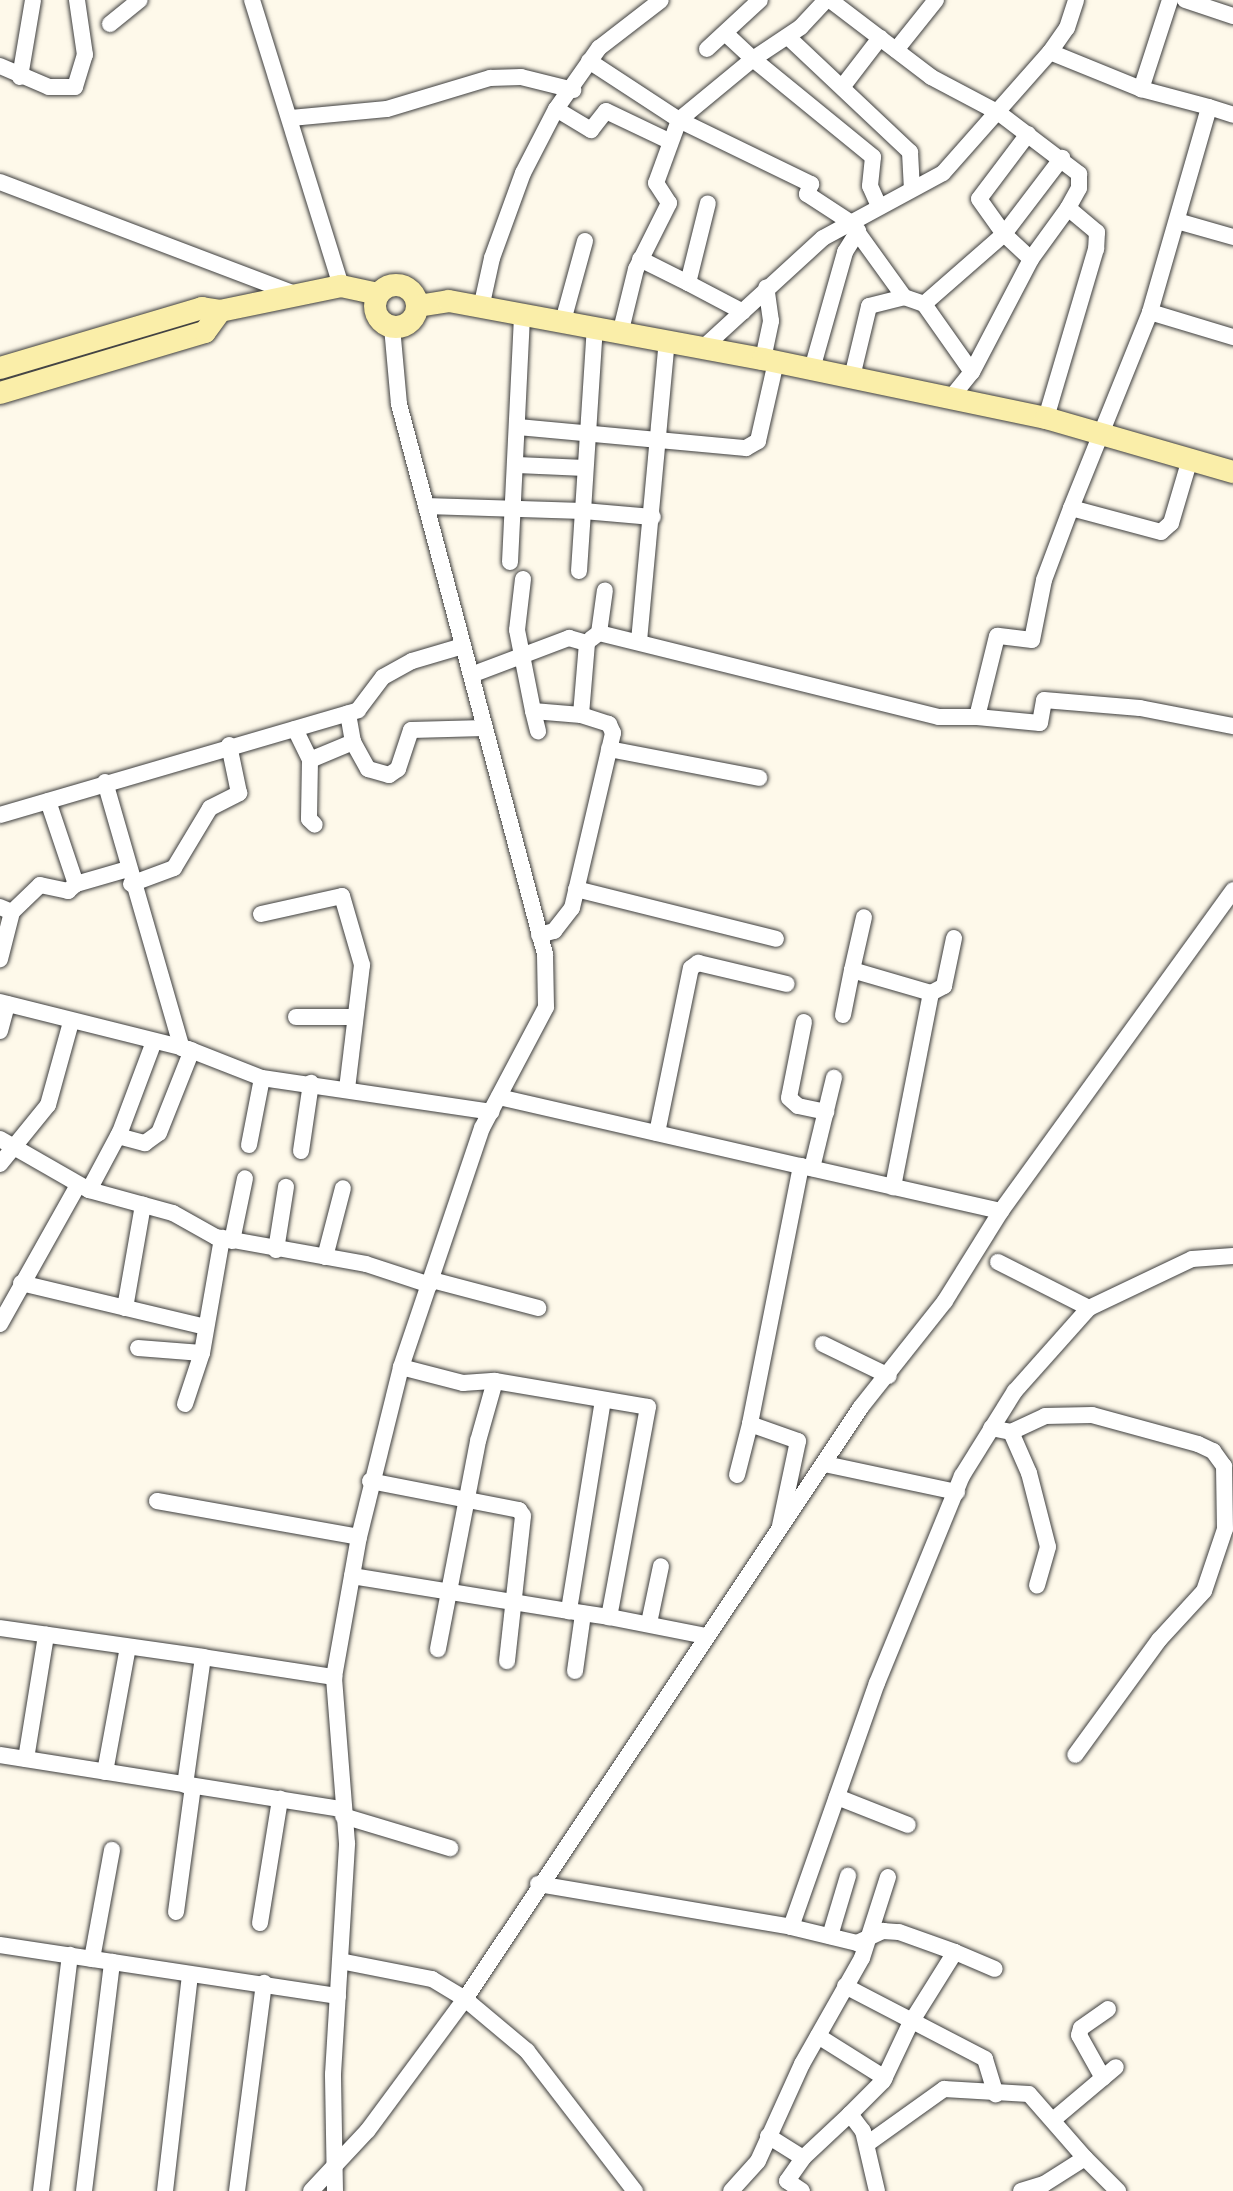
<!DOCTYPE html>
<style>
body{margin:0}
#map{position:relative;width:1233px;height:2191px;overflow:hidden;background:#fef9ea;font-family:Literata,serif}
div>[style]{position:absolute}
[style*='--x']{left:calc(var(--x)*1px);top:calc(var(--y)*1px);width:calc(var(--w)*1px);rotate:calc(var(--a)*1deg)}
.roads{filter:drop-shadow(0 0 2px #3e3e3e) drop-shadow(0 0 2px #3e3e3e)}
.street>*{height:16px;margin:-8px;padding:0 8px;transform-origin:8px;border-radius:8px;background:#fff}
.secondary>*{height:22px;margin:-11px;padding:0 11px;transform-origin:11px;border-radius:11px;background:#faeea9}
.secondary>.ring{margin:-11px;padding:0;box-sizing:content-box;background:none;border:22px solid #faeea9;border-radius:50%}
span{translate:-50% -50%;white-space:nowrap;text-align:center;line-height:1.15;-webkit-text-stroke:8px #fff;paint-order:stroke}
</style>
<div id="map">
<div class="roads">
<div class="street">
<div style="--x:252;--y:0;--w:300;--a:72.7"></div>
<div style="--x:826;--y:0;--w:37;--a:133"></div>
<div style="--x:801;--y:27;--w:58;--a:146.3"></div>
<div style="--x:753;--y:59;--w:155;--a:39.2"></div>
<div style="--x:873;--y:157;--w:29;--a:96"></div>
<div style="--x:870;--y:186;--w:20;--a:66"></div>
<div style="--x:830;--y:0;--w:127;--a:37.3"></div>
<div style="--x:931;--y:77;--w:77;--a:27.9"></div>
<div style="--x:999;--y:113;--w:101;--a:37.3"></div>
<div style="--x:1079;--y:174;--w:14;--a:90"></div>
<div style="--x:1079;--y:188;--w:23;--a:119"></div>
<div style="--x:1068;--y:208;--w:38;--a:40"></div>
<div style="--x:1097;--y:232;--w:17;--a:93"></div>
<div style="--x:1096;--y:249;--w:176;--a:106.5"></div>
<div style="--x:1170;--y:0;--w:94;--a:108"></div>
<div style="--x:1141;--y:89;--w:70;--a:14.8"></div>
<div style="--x:1185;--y:0;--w:51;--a:18.4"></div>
<div style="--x:110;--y:24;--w:38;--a:-39"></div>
<div style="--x:788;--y:37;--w:168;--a:43.3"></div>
<div style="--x:910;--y:152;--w:35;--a:87"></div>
<div style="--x:707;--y:49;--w:72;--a:-42.8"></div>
<div style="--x:896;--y:50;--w:64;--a:-51.3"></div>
<div style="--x:1050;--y:52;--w:98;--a:22.1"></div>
<div style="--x:589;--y:61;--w:108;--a:33.2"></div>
<div style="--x:679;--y:120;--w:96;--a:-39.5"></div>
<div style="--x:753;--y:59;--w:38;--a:-137"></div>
<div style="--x:0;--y:66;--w:53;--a:23.2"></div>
<div style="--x:49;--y:87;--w:26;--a:0"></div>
<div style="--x:75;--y:87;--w:34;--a:-73"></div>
<div style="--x:85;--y:55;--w:56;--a:-98.3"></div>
<div style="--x:20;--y:77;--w:78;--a:-80.4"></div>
<div style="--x:843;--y:86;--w:61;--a:-52.4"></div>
<div style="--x:556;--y:109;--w:41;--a:31"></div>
<div style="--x:591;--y:130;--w:24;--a:-52"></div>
<div style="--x:606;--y:111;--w:70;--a:25.5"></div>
<div style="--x:291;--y:118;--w:96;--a:-5.4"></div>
<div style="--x:387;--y:109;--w:108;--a:-16.8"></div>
<div style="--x:490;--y:78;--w:31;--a:-2"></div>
<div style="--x:521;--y:77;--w:54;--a:14"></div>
<div style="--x:1028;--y:134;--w:81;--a:127"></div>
<div style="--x:979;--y:199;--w:43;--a:54.5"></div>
<div style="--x:1004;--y:234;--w:96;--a:-52.7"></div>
<div style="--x:0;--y:182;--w:312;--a:20.8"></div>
<div style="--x:1177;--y:221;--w:58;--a:15.9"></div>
<div style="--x:640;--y:259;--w:54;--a:26.6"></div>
<div style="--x:688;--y:283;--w:82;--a:-76"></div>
<div style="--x:688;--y:283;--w:62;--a:27.8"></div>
<div style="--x:924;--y:304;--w:106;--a:-41.2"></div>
<div style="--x:1004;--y:234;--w:37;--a:43"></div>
<div style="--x:481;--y:308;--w:51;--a:-77.6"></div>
<div style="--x:492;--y:258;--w:90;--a:-70"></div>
<div style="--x:523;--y:173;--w:72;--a:-62.7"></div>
<div style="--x:556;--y:109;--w:75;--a:-54.8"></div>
<div style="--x:599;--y:48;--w:78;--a:-37.7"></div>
<div style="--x:1150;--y:312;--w:213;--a:-73.9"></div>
<div style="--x:1209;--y:107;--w:25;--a:18"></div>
<div style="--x:563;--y:321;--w:83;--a:-74.6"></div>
<div style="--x:621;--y:330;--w:63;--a:-76.2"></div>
<div style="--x:636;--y:269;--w:74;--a:-63.4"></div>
<div style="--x:669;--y:203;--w:24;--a:-123"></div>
<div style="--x:656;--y:183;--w:67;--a:-69.9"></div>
<div style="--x:679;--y:120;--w:147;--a:25.9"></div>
<div style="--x:811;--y:184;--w:11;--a:112"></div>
<div style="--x:807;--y:194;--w:51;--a:33.1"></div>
<div style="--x:850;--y:222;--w:92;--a:54.2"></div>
<div style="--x:904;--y:297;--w:21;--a:19"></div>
<div style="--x:924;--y:304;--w:83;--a:54.8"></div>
<div style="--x:704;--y:347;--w:161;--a:-42.5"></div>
<div style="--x:823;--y:238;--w:136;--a:-28.4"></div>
<div style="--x:943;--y:173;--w:162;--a:-48.5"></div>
<div style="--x:1050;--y:52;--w:29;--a:-55"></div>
<div style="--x:1067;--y:28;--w:29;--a:-72"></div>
<div style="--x:763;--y:359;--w:39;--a:-78"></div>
<div style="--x:771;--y:321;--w:34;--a:-98"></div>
<div style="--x:812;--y:369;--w:122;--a:-74.2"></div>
<div style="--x:845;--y:252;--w:25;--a:-58"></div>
<div style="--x:852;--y:377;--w:73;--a:-76.5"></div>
<div style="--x:869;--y:306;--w:36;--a:-14"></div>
<div style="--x:950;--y:399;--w:35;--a:-51"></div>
<div style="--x:972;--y:372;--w:127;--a:-62.4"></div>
<div style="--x:1031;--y:259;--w:63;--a:-54"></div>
<div style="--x:518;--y:427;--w:229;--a:5.3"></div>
<div style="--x:746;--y:448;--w:14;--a:-30"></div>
<div style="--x:758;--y:441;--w:81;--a:-77.2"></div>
<div style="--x:1190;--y:459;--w:67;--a:106.5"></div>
<div style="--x:1171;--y:523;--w:13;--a:138"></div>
<div style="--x:1161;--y:532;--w:93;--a:-165.1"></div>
<div style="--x:1071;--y:508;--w:211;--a:-68"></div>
<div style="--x:1150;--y:312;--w:87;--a:16.8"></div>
<div style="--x:517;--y:465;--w:68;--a:2.5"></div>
<div style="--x:426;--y:506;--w:157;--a:1.8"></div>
<div style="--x:583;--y:511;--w:185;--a:-86.3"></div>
<div style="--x:1071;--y:508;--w:77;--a:110.6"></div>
<div style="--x:1044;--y:580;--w:61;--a:101.3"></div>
<div style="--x:1032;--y:640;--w:35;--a:-173"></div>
<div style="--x:997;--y:636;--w:83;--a:103.9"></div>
<div style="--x:977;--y:717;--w:63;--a:5.4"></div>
<div style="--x:1040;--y:723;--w:23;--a:-80"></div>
<div style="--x:1044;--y:700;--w:96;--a:4.8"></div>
<div style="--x:1140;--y:708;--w:95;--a:11"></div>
<div style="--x:510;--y:562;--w:248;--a:-87.2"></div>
<div style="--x:579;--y:571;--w:60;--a:-86.2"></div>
<div style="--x:583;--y:511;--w:70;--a:4.9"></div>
<div style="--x:523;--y:579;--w:51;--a:96.7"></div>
<div style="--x:517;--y:630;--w:83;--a:78.8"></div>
<div style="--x:599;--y:633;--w:350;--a:13.9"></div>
<div style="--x:939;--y:717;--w:38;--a:0"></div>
<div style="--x:591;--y:639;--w:10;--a:-37"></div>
<div style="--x:599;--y:633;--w:43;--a:-82.1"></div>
<div style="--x:639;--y:641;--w:302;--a:-84.7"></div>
<div style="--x:471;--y:675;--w:105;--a:-20.7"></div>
<div style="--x:569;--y:638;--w:19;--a:16"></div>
<div style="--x:587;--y:643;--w:72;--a:94.8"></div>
<div style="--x:581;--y:715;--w:48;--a:-175.2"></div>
<div style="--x:533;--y:711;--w:21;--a:76"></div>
<div style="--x:295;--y:729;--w:34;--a:64"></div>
<div style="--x:310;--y:760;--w:47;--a:-22.7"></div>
<div style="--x:353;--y:742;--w:29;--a:-100"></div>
<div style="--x:353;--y:742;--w:31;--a:61"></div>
<div style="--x:368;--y:769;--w:22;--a:16"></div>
<div style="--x:389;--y:775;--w:11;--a:-34"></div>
<div style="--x:398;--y:769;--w:41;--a:-71.6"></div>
<div style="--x:411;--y:730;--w:74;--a:-1.5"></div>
<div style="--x:609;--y:749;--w:153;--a:10.9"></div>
<div style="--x:310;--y:760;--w:59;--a:91"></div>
<div style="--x:309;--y:819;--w:8;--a:45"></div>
<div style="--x:105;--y:782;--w:277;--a:73.9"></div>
<div style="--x:48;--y:801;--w:88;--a:71.4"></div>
<div style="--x:76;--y:884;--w:54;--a:-16.1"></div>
<div style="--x:0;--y:815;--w:373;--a:-16.3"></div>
<div style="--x:358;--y:710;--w:41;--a:-52.9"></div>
<div style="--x:383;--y:677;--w:33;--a:-29"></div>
<div style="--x:412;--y:661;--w:53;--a:-16.4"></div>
<div style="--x:131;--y:884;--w:46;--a:-20.4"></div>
<div style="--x:174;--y:868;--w:70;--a:-59"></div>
<div style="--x:210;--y:808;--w:33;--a:-27"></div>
<div style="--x:239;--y:793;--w:49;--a:-101.8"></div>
<div style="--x:576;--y:889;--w:206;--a:14"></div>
<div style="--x:0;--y:907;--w:13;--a:23"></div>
<div style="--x:12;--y:912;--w:49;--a:104.3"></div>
<div style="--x:12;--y:912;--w:39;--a:-44"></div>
<div style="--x:40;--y:885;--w:29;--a:12"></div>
<div style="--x:68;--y:891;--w:11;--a:-41"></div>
<div style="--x:261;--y:914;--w:83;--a:-12.5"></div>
<div style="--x:342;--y:896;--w:72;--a:73.8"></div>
<div style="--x:362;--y:965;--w:125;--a:96.9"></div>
<div style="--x:539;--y:935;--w:16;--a:-15"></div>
<div style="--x:554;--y:931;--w:29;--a:-52"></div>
<div style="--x:572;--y:908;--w:180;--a:-76.8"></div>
<div style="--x:613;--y:733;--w:10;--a:-114"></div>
<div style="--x:609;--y:724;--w:29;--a:-162"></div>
<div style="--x:852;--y:970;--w:54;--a:-77.2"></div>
<div style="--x:931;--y:993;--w:15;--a:-28"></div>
<div style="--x:944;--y:986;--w:49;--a:-78.2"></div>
<div style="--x:0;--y:1002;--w:194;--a:14"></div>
<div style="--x:188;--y:1049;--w:79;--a:21.4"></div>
<div style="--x:262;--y:1078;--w:232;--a:8.4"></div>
<div style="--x:843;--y:1015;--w:46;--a:-78.7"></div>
<div style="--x:852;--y:970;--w:82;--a:16.2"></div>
<div style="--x:931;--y:993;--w:198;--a:101.1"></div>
<div style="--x:296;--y:1017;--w:56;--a:0"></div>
<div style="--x:804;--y:1022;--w:77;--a:101.2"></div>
<div style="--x:789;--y:1098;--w:12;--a:42"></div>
<div style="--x:798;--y:1106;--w:29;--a:12"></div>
<div style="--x:0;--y:1031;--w:28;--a:-75"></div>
<div style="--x:499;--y:1097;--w:310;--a:12.9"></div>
<div style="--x:801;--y:1166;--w:263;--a:101.2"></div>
<div style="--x:750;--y:1424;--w:51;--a:19.5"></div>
<div style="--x:798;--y:1441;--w:87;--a:102"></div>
<div style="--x:657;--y:1133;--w:168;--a:-78.4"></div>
<div style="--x:691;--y:968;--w:9;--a:-36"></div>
<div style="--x:698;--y:963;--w:91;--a:13.3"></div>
<div style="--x:118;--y:1136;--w:28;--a:15"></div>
<div style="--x:145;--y:1143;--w:17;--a:-36"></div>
<div style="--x:159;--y:1133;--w:89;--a:-68.3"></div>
<div style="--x:0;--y:1139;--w:103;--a:29.8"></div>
<div style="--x:89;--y:1190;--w:87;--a:15.3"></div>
<div style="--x:173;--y:1213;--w:49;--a:29.2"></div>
<div style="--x:216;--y:1237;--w:152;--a:10.2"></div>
<div style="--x:366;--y:1264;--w:67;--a:18.2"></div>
<div style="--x:249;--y:1145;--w:68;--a:-79"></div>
<div style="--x:301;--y:1151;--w:69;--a:-81.6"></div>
<div style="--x:0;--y:1164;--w:76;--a:-50.9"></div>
<div style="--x:48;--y:1105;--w:86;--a:-74.5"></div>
<div style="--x:801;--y:1166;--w:205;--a:12.7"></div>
<div style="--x:812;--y:1168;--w:93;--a:-76.3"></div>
<div style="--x:89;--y:1190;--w:66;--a:-61.9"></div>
<div style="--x:120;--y:1132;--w:94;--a:-69.4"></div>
<div style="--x:232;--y:1241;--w:64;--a:-78.3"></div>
<div style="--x:276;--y:1250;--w:64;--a:-81"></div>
<div style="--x:325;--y:1257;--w:71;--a:-75.4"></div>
<div style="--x:998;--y:1262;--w:102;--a:26.8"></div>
<div style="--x:432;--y:1280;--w:110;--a:14.8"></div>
<div style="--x:21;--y:1283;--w:190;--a:13.4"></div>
<div style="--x:125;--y:1308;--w:105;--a:-80.1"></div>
<div style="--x:0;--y:1324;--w:159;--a:-60.7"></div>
<div style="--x:823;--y:1344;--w:73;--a:25.9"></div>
<div style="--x:138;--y:1348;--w:64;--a:4.5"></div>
<div style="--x:202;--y:1353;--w:117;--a:-80.1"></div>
<div style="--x:401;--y:1367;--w:64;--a:14.5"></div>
<div style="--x:463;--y:1383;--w:32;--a:-4"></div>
<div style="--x:495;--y:1381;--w:62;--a:105.8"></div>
<div style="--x:478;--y:1441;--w:212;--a:100.9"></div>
<div style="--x:495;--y:1381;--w:155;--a:9.6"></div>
<div style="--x:648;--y:1407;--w:214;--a:100.5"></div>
<div style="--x:609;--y:1617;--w:99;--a:11.1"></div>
<div style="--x:603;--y:1400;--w:214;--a:99.2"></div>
<div style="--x:569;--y:1611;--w:40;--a:8.5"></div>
<div style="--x:185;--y:1404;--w:54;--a:-71.6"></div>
<div style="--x:991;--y:1428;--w:20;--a:11"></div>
<div style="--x:1011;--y:1432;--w:38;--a:-25"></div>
<div style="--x:1045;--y:1416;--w:47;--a:-1.2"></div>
<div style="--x:1092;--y:1415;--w:110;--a:15.3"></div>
<div style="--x:1198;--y:1444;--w:17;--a:25"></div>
<div style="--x:1213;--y:1451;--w:19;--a:54"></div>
<div style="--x:1224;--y:1466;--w:63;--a:89.1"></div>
<div style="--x:1225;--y:1529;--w:65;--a:108.7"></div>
<div style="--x:1204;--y:1591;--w:67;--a:132.6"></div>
<div style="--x:1159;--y:1640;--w:142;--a:126.1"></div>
<div style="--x:1011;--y:1432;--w:45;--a:66.3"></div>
<div style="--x:1029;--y:1473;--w:76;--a:75.6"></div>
<div style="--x:1048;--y:1547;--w:40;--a:106"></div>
<div style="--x:825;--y:1464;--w:135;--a:12"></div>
<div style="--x:737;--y:1475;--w:53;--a:-75.7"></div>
<div style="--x:370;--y:1481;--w:152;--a:11"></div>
<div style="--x:519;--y:1510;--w:7;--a:56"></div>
<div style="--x:523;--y:1516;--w:146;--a:96.3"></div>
<div style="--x:157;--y:1501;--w:205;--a:10.1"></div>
<div style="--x:352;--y:1576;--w:220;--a:9.2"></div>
<div style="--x:649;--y:1623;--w:58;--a:-78.1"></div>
<div style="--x:0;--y:1628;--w:205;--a:8.1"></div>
<div style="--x:575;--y:1671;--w:58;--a:-82"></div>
<div style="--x:0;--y:1755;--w:346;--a:9"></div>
<div style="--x:26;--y:1759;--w:126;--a:-80.8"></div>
<div style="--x:105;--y:1772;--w:127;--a:-79.6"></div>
<div style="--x:185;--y:1785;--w:129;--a:-82"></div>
<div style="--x:203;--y:1657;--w:133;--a:8.7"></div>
<div style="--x:837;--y:1797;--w:76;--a:21.5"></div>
<div style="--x:343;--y:1816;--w:112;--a:16.7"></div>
<div style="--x:538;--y:1884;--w:257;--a:9.6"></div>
<div style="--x:791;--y:1927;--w:259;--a:-70.6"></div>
<div style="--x:877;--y:1683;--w:224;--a:-67.7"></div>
<div style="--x:962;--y:1476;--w:100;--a:-58.1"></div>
<div style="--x:1015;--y:1391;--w:111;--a:-48.3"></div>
<div style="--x:1089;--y:1308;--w:114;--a:-25.4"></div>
<div style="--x:1192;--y:1259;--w:41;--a:-4.2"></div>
<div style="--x:176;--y:1912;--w:127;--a:-82.3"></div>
<div style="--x:260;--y:1923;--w:126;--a:-80.8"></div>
<div style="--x:791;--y:1927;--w:68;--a:13.6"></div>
<div style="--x:857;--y:1943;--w:29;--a:-25"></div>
<div style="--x:883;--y:1931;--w:16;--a:4"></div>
<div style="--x:899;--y:1932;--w:59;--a:19.7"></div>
<div style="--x:955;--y:1952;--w:85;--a:122"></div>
<div style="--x:910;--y:2024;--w:63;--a:115.3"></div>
<div style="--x:883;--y:2081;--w:47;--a:135"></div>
<div style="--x:850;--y:2114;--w:21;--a:53"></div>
<div style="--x:863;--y:2131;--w:62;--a:76.9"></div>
<div style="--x:830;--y:1936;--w:63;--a:-73.3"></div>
<div style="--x:0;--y:1945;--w:342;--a:8.6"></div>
<div style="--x:955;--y:1952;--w:43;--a:23"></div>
<div style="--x:92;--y:1959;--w:111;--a:-79.6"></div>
<div style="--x:340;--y:1961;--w:94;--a:11.1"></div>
<div style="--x:432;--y:1979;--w:39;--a:31"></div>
<div style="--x:465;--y:1999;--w:81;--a:40"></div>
<div style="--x:527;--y:2051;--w:177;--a:52.4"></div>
<div style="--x:845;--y:1986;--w:158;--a:27.5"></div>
<div style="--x:985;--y:2059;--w:37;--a:73"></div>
<div style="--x:818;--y:2036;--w:79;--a:32.1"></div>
<div style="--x:1103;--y:2078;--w:49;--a:-119.2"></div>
<div style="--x:1079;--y:2035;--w:7;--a:-74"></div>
<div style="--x:1081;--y:2028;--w:33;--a:-35"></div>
<div style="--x:1053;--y:2120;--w:82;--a:-40.1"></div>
<div style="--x:768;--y:2136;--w:41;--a:32.2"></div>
<div style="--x:803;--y:2158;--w:64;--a:-43.1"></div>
<div style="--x:867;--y:2144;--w:95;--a:-35.5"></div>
<div style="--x:944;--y:2089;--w:85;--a:3.4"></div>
<div style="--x:1029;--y:2094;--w:85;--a:48.8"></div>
<div style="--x:1085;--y:2158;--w:49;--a:147.6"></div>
<div style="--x:1044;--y:2184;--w:24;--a:163"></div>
<div style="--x:1085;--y:2158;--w:47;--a:45"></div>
<div style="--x:41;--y:2191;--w:238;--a:-83"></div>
<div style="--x:84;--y:2191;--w:231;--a:-83"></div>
<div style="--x:165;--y:2191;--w:217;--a:-83.4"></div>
<div style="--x:237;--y:2191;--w:210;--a:-82.6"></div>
<div style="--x:311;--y:2191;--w:83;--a:-46.9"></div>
<div style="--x:368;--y:2130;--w:163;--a:-53.5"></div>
<div style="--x:465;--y:1999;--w:712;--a:-56.22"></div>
<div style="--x:861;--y:1407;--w:135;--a:-51.6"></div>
<div style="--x:945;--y:1301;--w:106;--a:-58.1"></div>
<div style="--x:1001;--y:1211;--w:396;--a:-54.1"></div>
<div style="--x:335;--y:2191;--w:117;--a:-91"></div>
<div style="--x:333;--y:2074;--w:231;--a:-86.5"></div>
<div style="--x:347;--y:1843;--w:167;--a:-94.5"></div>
<div style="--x:334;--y:1677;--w:142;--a:-79.9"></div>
<div style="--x:359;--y:1537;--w:175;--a:-76.1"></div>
<div style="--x:401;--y:1367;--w:252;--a:-71.3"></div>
<div style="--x:482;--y:1128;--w:137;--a:-62.1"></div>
<div style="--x:546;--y:1007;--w:53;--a:-91.1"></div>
<div style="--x:545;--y:954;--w:569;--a:-104.87"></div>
<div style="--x:399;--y:404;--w:77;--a:-95.2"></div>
<div style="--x:731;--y:2191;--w:40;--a:-48"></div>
<div style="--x:758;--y:2161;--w:107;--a:-65.6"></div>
<div style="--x:802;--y:2064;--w:122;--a:-60.5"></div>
<div style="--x:862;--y:1958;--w:85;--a:-72.2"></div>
<div style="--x:802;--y:2191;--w:18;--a:-146"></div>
<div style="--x:787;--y:2181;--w:28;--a:-55"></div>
</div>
<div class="secondary">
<div class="ring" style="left:375px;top:285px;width:20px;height:20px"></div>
<div style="--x:418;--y:306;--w:31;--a:-9"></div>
<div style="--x:449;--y:301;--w:319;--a:10.5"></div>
<div style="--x:763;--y:359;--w:289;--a:11.8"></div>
<div style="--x:1046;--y:418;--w:195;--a:16.1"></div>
<div style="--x:0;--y:368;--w:211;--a:-16.5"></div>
<div style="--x:202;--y:308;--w:18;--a:9"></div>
<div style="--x:220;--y:311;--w:124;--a:-11.7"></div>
<div style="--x:341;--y:286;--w:38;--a:12"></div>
<div style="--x:0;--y:393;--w:214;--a:-16.6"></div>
<div style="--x:205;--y:332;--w:26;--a:-54"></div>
</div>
</div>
</div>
